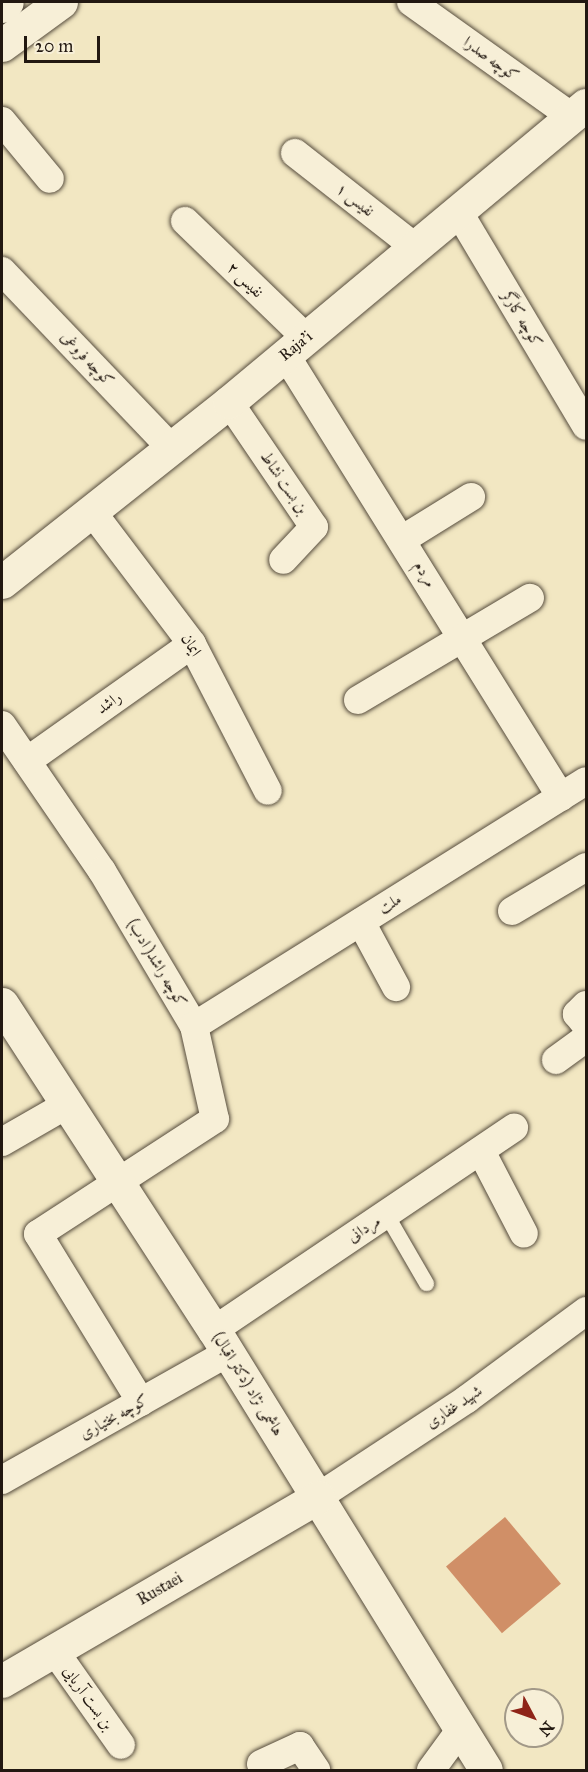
<!DOCTYPE html>
<meta charset="utf-8">
<style>
body{margin:0}
#map{position:relative;width:588px;height:1772px;overflow:hidden;background:#f2e7c2;font-family:"IM FELL Great Primer",Amiri,serif}
div>[style]{position:absolute}
[style*='--x']{left:calc(var(--x)*1px);top:calc(var(--y)*1px);width:calc(var(--w)*1px);rotate:calc(var(--a)*1deg)}
.building>*{inset:0;background:#d08f67;transform-origin:0 0}
.roads{filter:drop-shadow(0 0 2px #564c3d) drop-shadow(0 0 2px #564c3d)}
.lane>*{height:15px;margin:-7.5px;padding:0 7.5px;transform-origin:7.5px;border-radius:7.5px;background:#f7efd7}
.street>*{height:28px;margin:-14px;padding:0 14px;transform-origin:14px;border-radius:14px;background:#f7efd7}
.secondary>*{height:33px;margin:-16.5px;padding:0 16.5px;transform-origin:16.5px;border-radius:16.5px;background:#f7efd7}
span{translate:-50% -50%;white-space:nowrap;text-align:center;line-height:1.15;-webkit-text-stroke:4.5px #f7efd7;paint-order:stroke}
.street-label{font-size:16px;color:#221811}
.frame{position:absolute;inset:0;border:3px solid #221811;pointer-events:none}
.north{position:absolute;left:504px;top:1688px;width:60px;height:60px;box-sizing:border-box;background:#f7efd7;border:2px solid #a29988;border-radius:50%;rotate:131deg;font-size:16px;font-weight:700;line-height:24px;text-align:center;color:#221811}
.north::after{content:'';display:block;margin:auto;width:21px;height:27px;background:#8f2418;clip-path:polygon(50% 0,100% 100%,50% 72%,0 100%)}
.scale{position:absolute;left:24px;top:36px;width:76px;height:27px;box-sizing:border-box;border:3px solid #221811;border-top:0;padding-left:8px;font-size:18px;line-height:21px;white-space:nowrap;color:#221811;-webkit-text-stroke:4px #f7efd7;paint-order:stroke}
</style>
<div id="map">
<div class="building">
<div style="left:505px;top:1517px;width:87px;height:77px;rotate:50deg"></div>
</div>
<div class="roads">
<div class="lane">
<div style="--x:386;--y:1214;--w:80;--a:59.9"></div>
</div>
<div class="street">
<div style="--x:411;--y:2;--w:198;--a:35.5"></div>
<div style="--x:2;--y:121;--w:75;--a:50.4"></div>
<div style="--x:295;--y:153;--w:152;--a:38.1"></div>
<div style="--x:458;--y:211;--w:250;--a:59.2"></div>
<div style="--x:185;--y:221;--w:168;--a:44"></div>
<div style="--x:2;--y:271;--w:245;--a:46.3"></div>
<div style="--x:285;--y:354;--w:522;--a:58.08"></div>
<div style="--x:229;--y:402;--w:151;--a:55.8"></div>
<div style="--x:314;--y:527;--w:45;--a:133.2"></div>
<div style="--x:93;--y:513;--w:164;--a:52.9"></div>
<div style="--x:192;--y:644;--w:165;--a:62.7"></div>
<div style="--x:403;--y:539;--w:80;--a:-31.7"></div>
<div style="--x:358;--y:700;--w:200;--a:-30.7"></div>
<div style="--x:2;--y:725;--w:177;--a:55.6"></div>
<div style="--x:102;--y:871;--w:180;--a:59.3"></div>
<div style="--x:194;--y:1026;--w:95;--a:77.3"></div>
<div style="--x:215;--y:1119;--w:211;--a:147"></div>
<div style="--x:38;--y:1234;--w:197;--a:58.5"></div>
<div style="--x:27;--y:761;--w:202;--a:-35.3"></div>
<div style="--x:512;--y:911;--w:86;--a:-30.7"></div>
<div style="--x:361;--y:922;--w:74;--a:61.7"></div>
<div style="--x:586;--y:1005;--w:13;--a:135"></div>
<div style="--x:577;--y:1014;--w:14;--a:51"></div>
<div style="--x:194;--y:1026;--w:462;--a:-32"></div>
<div style="--x:556;--y:1060;--w:37;--a:-36"></div>
<div style="--x:2;--y:1142;--w:76;--a:-29.9"></div>
<div style="--x:481;--y:1151;--w:93;--a:62.6"></div>
<div style="--x:214;--y:1330;--w:362;--a:-34"></div>
<div style="--x:2;--y:1480;--w:258;--a:-29.4"></div>
<div style="--x:318;--y:1497;--w:178;--a:-33.3"></div>
<div style="--x:467;--y:1399;--w:148;--a:-36.5"></div>
<div style="--x:54;--y:1650;--w:116;--a:54.8"></div>
<div style="--x:261;--y:1764;--w:43;--a:-24.8"></div>
<div style="--x:300;--y:1746;--w:29;--a:56"></div>
<div style="--x:431;--y:1770;--w:51;--a:-53.8"></div>
</div>
<div class="secondary">
<div style="--x:2;--y:6;--w:6;--a:-39"></div>
<div style="--x:2;--y:45;--w:73;--a:-36.1"></div>
<div style="--x:2;--y:582;--w:290;--a:-38.4"></div>
<div style="--x:229;--y:402;--w:464;--a:-39.8"></div>
<div style="--x:2;--y:1004;--w:389;--a:57"></div>
<div style="--x:214;--y:1330;--w:517;--a:58.28"></div>
<div style="--x:2;--y:1681;--w:366;--a:-30.2"></div>
</div>
</div>
<div class="street-label">
<span style="left:491px;top:59px;rotate:36deg">کوچه صدرا</span>
<span style="left:355px;top:200px;rotate:38deg">نفیس ‍۱</span>
<span style="left:245px;top:280px;rotate:44deg">نفیس ۲</span>
<span style="left:522px;top:319px;rotate:59deg">کوچه کارگر</span>
<span style="left:296px;top:346px;rotate:-39deg">Raja'i</span>
<span style="left:87px;top:359px;rotate:46deg">کوچه فروغی</span>
<span style="left:284px;top:483px;rotate:56deg">بن بست نشاط</span>
<span style="left:425px;top:574px;rotate:58deg">مردم</span>
<span style="left:191px;top:645px;rotate:58deg">ایمان</span>
<span style="left:109px;top:703px;rotate:-35deg">راشد</span>
<span style="left:390px;top:904px;rotate:-32deg">ملت</span>
<span style="left:157px;top:963px;rotate:59deg">کوچه راشد( ادب)</span>
<span style="left:364px;top:1229px;rotate:-34deg">مردانی</span>
<span style="left:248px;top:1384px;rotate:58deg">هاشمی نژاد (دکتر اقبال)</span>
<span style="left:454px;top:1407px;rotate:-34deg">شهید غفاری</span>
<span style="left:114px;top:1417px;rotate:-29deg">کوچه بختیاری</span>
<span style="left:160px;top:1589px;rotate:-30deg">Rustaei</span>
<span style="left:88px;top:1698px;rotate:55deg">بن بست آریایی</span>
</div>
<div class="frame"></div>
<div class="north">N</div>
<div class="scale">20 m</div>
</div>
